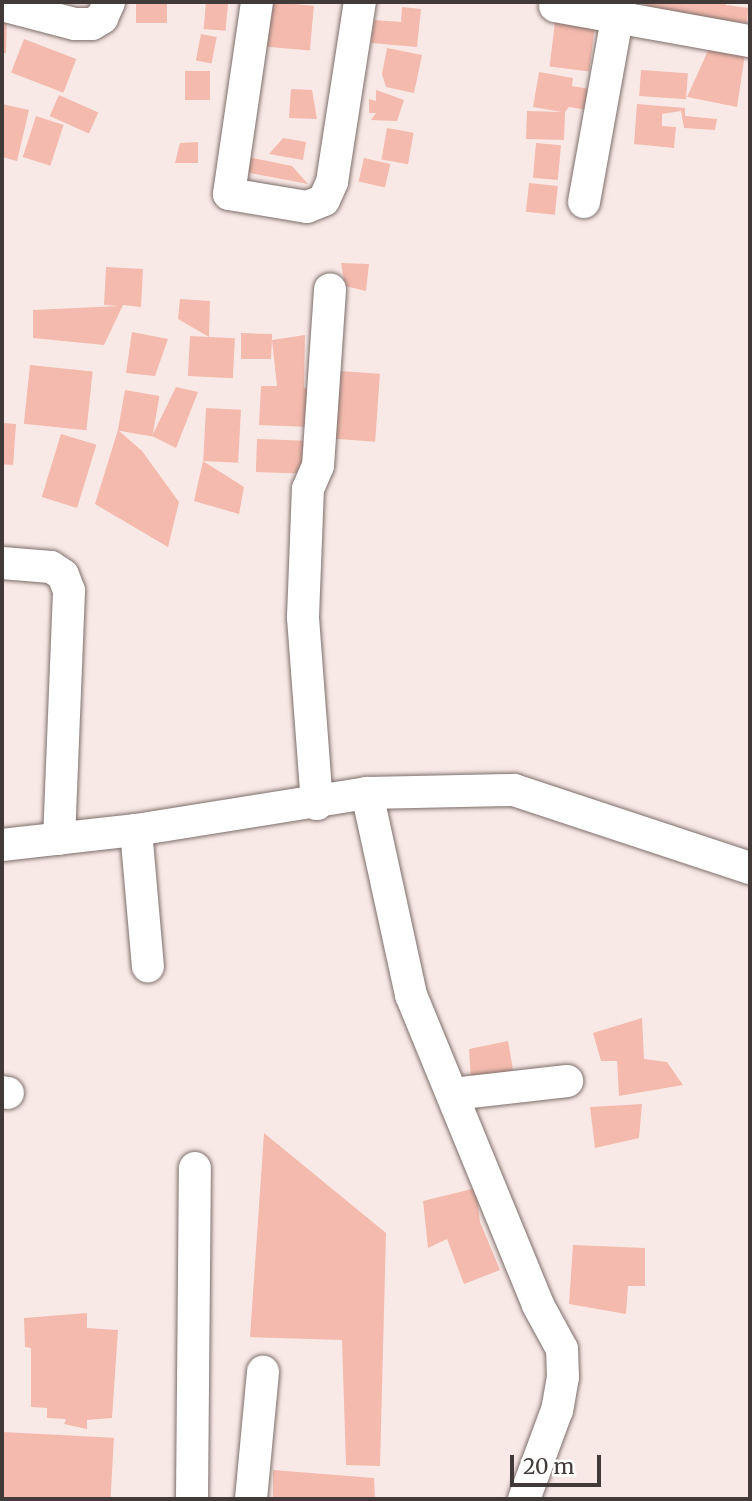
<!DOCTYPE html>
<style>
body{margin:0}
#map{position:relative;width:752px;height:1501px;overflow:hidden;background:#f9e9e6;font-family:Merriweather,serif}
div>[style]{position:absolute}
[style*='--x']{left:calc(var(--x)*1px);top:calc(var(--y)*1px);width:calc(var(--w)*1px);rotate:calc(var(--a)*1deg)}
.building>*{inset:0;background:#f4baad;transform-origin:0 0}
.roads{filter:drop-shadow(0 0 2px #7c6e6b) drop-shadow(0 0 2px #7c6e6b)}
.minor>*{height:32px;margin:-16px;padding:0 16px;transform-origin:16px;border-radius:16px;background:#fff}
span{translate:-50% -50%;white-space:nowrap;text-align:center;line-height:1.15;-webkit-text-stroke:5px #fff;paint-order:stroke}
.frame{position:absolute;inset:0;border:4px solid #413a39;pointer-events:none}
.scale{position:absolute;left:510px;top:1455px;width:91px;height:32px;box-sizing:border-box;border:4px solid #413a39;border-top:0;padding-left:9px;font-size:21px;line-height:24px;white-space:nowrap;color:#413a39;-webkit-text-stroke:5px #fff;paint-order:stroke}
</style>
<div id="map">
<div class="building">
<div style="left:136px;top:2px;width:31px;height:21px"></div>
<div style="left:206px;top:2px;width:22px;height:27px;rotate:5deg"></div>
<div style="left:271px;top:2px;width:43px;height:45px;rotate:5deg"></div>
<div style="clip-path:polygon(646px 2px,726px 2px,726px 5px,748px 8px,747px 23px,644px 11px)"></div>
<div style="clip-path:polygon(402px 7px,421px 9px,417px 47px,371px 43px,374px 20px,401px 22px)"></div>
<div style="clip-path:polygon(2px 13px,7px 14px,6px 53px,2px 53px)"></div>
<div style="left:556px;top:14px;width:40px;height:53px;rotate:7deg"></div>
<div style="left:201px;top:34px;width:16px;height:27px;rotate:11deg"></div>
<div style="left:24px;top:39px;width:56px;height:36px;rotate:21deg"></div>
<div style="clip-path:polygon(711px 44px,745px 54px,737px 107px,687px 97px)"></div>
<div style="clip-path:polygon(387px 48px,422px 55px,414px 93px,386px 87px,382px 74px)"></div>
<div style="left:641px;top:70px;width:47px;height:26px;rotate:4deg"></div>
<div style="left:185px;top:71px;width:25px;height:29px"></div>
<div style="clip-path:polygon(539px 72px,573px 78px,572px 86px,590px 89px,587px 110px,569px 107px,565px 112px,564px 140px,526px 139px,527px 111px,562px 112px,533px 107px)"></div>
<div style="clip-path:polygon(291px 89px,312px 90px,317px 119px,289px 118px)"></div>
<div style="clip-path:polygon(376px 90px,404px 100px,397px 121px,371px 120px,376px 113px,369px 113px,369px 99px,376px 101px)"></div>
<div style="left:59px;top:95px;width:43px;height:23px;rotate:24deg"></div>
<div style="clip-path:polygon(2px 104px,29px 110px,17px 161px,2px 157px)"></div>
<div style="clip-path:polygon(637px 104px,685px 108px,685px 116px,717px 119px,715px 130px,684px 128px,681px 111px,662px 114px,662px 126px,676px 127px,674px 148px,634px 144px)"></div>
<div style="left:36px;top:116px;width:29px;height:43px;rotate:18deg"></div>
<div style="left:387px;top:128px;width:27px;height:32px;rotate:10deg"></div>
<div style="clip-path:polygon(283px 138px,306px 142px,303px 160px,269px 154px)"></div>
<div style="clip-path:polygon(198px 142px,198px 163px,175px 163px,180px 143px)"></div>
<div style="left:536px;top:143px;width:25px;height:35px;rotate:5deg"></div>
<div style="clip-path:polygon(248px 157px,292px 166px,308px 184px,245px 172px)"></div>
<div style="left:364px;top:158px;width:27px;height:24px;rotate:13deg"></div>
<div style="left:529px;top:183px;width:29px;height:29px;rotate:6deg"></div>
<div style="clip-path:polygon(341px 263px,369px 264px,366px 291px,345px 286px)"></div>
<div style="clip-path:polygon(106px 267px,143px 269px,141px 307px,123px 305px,104px 345px,33px 338px,33px 310px,119px 306px,104px 305px)"></div>
<div style="clip-path:polygon(180px 299px,210px 301px,209px 337px,178px 319px)"></div>
<div style="clip-path:polygon(132px 332px,168px 339px,155px 376px,126px 373px)"></div>
<div style="clip-path:polygon(241px 333px,272px 334px,272px 340px,305px 335px,304px 388px,311px 388px,309px 427px,259px 425px,261px 386px,277px 386px,272px 340px,271px 359px,241px 359px)"></div>
<div style="left:190px;top:336px;width:45px;height:40px;rotate:3deg"></div>
<div style="left:30px;top:365px;width:63px;height:59px;rotate:6deg"></div>
<div style="left:339px;top:371px;width:41px;height:68px;rotate:4deg"></div>
<div style="clip-path:polygon(176px 387px,198px 392px,176px 448px,152px 436px)"></div>
<div style="left:125px;top:390px;width:35px;height:41px;rotate:10deg"></div>
<div style="left:206px;top:408px;width:35px;height:53px;rotate:3deg"></div>
<div style="left:2px;top:423px;width:14px;height:41px;rotate:4deg"></div>
<div style="clip-path:polygon(118px 430px,142px 451px,179px 502px,168px 547px,95px 504px)"></div>
<div style="left:61px;top:434px;width:37px;height:66px;rotate:17deg"></div>
<div style="left:257px;top:439px;width:50px;height:33px;rotate:2deg"></div>
<div style="clip-path:polygon(203px 461px,244px 487px,239px 514px,194px 501px)"></div>
<div style="clip-path:polygon(642px 1018px,644px 1059px,667px 1062px,683px 1085px,619px 1096px,617px 1061px,601px 1061px,593px 1033px)"></div>
<div style="clip-path:polygon(508px 1041px,513px 1070px,471px 1080px,469px 1049px)"></div>
<div style="clip-path:polygon(642px 1104px,639px 1138px,595px 1148px,590px 1107px)"></div>
<div style="clip-path:polygon(264px 1133px,386px 1233px,380px 1466px,346px 1465px,342px 1340px,250px 1337px)"></div>
<div style="clip-path:polygon(476px 1188px,480px 1222px,500px 1270px,464px 1284px,447px 1239px,428px 1248px,423px 1201px)"></div>
<div style="clip-path:polygon(573px 1245px,645px 1248px,645px 1286px,628px 1286px,626px 1314px,569px 1304px)"></div>
<div style="clip-path:polygon(87px 1313px,87px 1328px,118px 1330px,112px 1418px,87px 1420px,87px 1429px,64px 1424px,66px 1419px,47px 1418px,47px 1408px,31px 1407px,31px 1348px,25px 1347px,24px 1318px)"></div>
<div style="left:2px;top:1432px;width:112px;height:67px;rotate:3deg"></div>
<div style="clip-path:polygon(273px 1470px,374px 1478px,375px 1499px,273px 1499px)"></div>
</div>
<div class="roads">
<div class="minor">
<div style="--x:257;--y:2;--w:194;--a:98.3"></div>
<div style="--x:229;--y:194;--w:79;--a:9.5"></div>
<div style="--x:307;--y:207;--w:18;--a:-22"></div>
<div style="--x:324;--y:200;--w:20;--a:-66"></div>
<div style="--x:332;--y:182;--w:182;--a:-81.2"></div>
<div style="--x:2;--y:5;--w:75;--a:14.6"></div>
<div style="--x:75;--y:24;--w:17;--a:0"></div>
<div style="--x:92;--y:24;--w:12;--a:-31"></div>
<div style="--x:102;--y:18;--w:17;--a:-66"></div>
<div style="--x:555;--y:6;--w:198;--a:10.2"></div>
<div style="--x:584;--y:202;--w:203;--a:-79.8"></div>
<div style="--x:2;--y:563;--w:49;--a:4.7"></div>
<div style="--x:51;--y:567;--w:14;--a:34"></div>
<div style="--x:63;--y:575;--w:17;--a:69"></div>
<div style="--x:69;--y:591;--w:248;--a:92.3"></div>
<div style="--x:367;--y:793;--w:207;--a:77.7"></div>
<div style="--x:411;--y:995;--w:335;--a:67.7"></div>
<div style="--x:538;--y:1305;--w:50;--a:61.4"></div>
<div style="--x:562;--y:1349;--w:28;--a:88"></div>
<div style="--x:563;--y:1377;--w:34;--a:100"></div>
<div style="--x:557;--y:1410;--w:95;--a:110.3"></div>
<div style="--x:317;--y:804;--w:188;--a:-94.3"></div>
<div style="--x:303;--y:617;--w:128;--a:-87.8"></div>
<div style="--x:308;--y:489;--w:25;--a:-67"></div>
<div style="--x:318;--y:466;--w:177;--a:-86.1"></div>
<div style="--x:136;--y:830;--w:137;--a:85"></div>
<div style="--x:2;--y:845;--w:135;--a:-6.4"></div>
<div style="--x:136;--y:830;--w:234;--a:-9.1"></div>
<div style="--x:367;--y:793;--w:147;--a:-1.2"></div>
<div style="--x:514;--y:790;--w:249;--a:18.3"></div>
<div style="--x:2;--y:1092;--w:6;--a:9"></div>
<div style="--x:453;--y:1094;--w:115;--a:-6.5"></div>
<div style="--x:192;--y:1499;--w:331;--a:-89.5"></div>
<div style="--x:251;--y:1499;--w:128;--a:-84.6"></div>
</div>
</div>
<div class="frame"></div>
<div class="scale">20 m</div>
</div>
